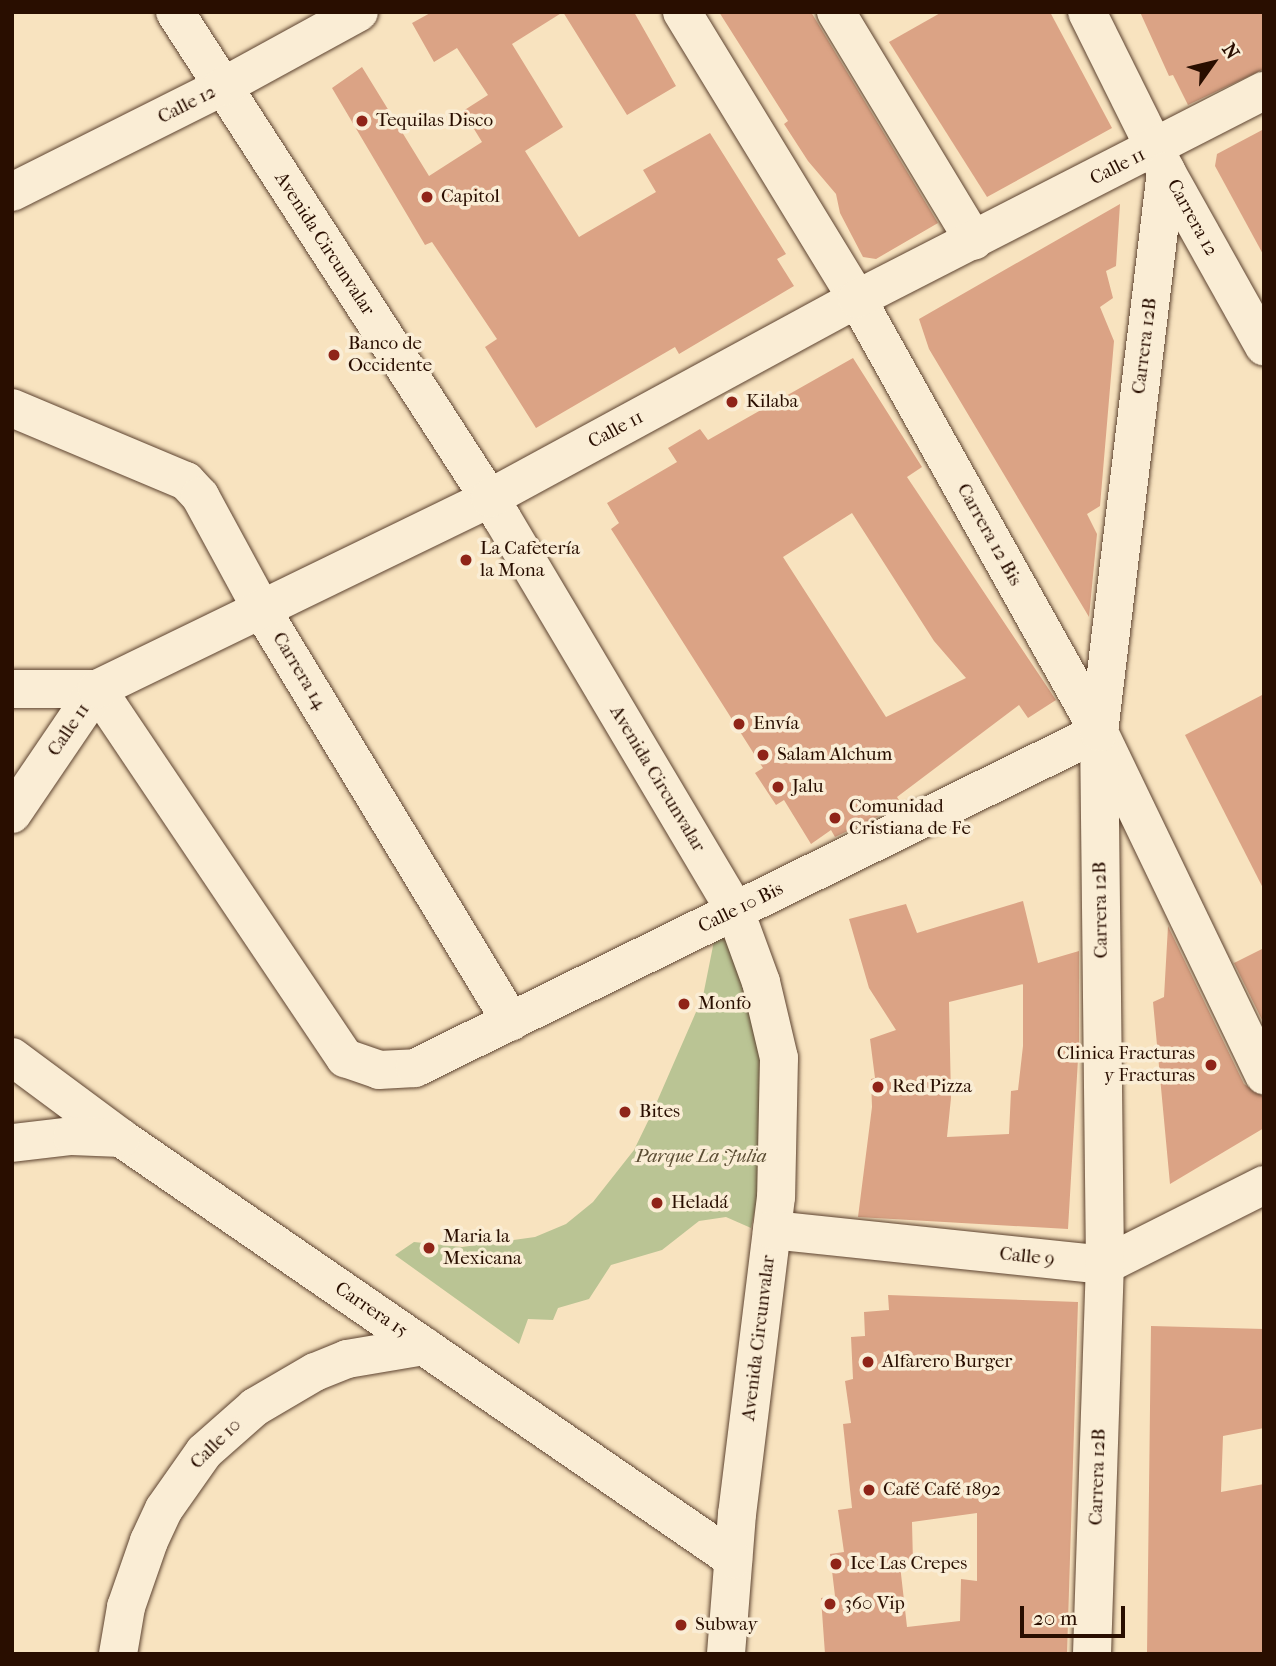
<!DOCTYPE html>
<meta charset="utf-8">
<style>
body{margin:0}
#map{position:relative;width:1276px;height:1666px;overflow:hidden;background:#f8e3bf;font-family:"IM FELL French Canon",serif}
div>[style]{position:absolute}
[style*='--x']{left:calc(var(--x)*1px);top:calc(var(--y)*1px);width:calc(var(--w)*1px);rotate:calc(var(--a)*1deg)}
.green>*{inset:0;background:#bac494}
.building>*{inset:0;background:#dba385}
.roads{filter:drop-shadow(0 0 2px #5d4330) drop-shadow(0 0 2px #5d4330)}
.minor>*{height:38px;margin:-19px;padding:0 19px;transform-origin:19px;border-radius:19px;background:#faedd5}
.dots>*{width:19px;height:19px;translate:-50% -50%;box-sizing:border-box;border:4px solid #faedd5;border-radius:50%}
span{translate:-50% -50%;white-space:nowrap;text-align:center;line-height:1.15;-webkit-text-stroke:7px #faedd5;paint-order:stroke}
.street-label{font-size:19px;color:#290e00}
.poi-label{font-size:19px;color:#290e00}
.left{translate:0 -50%;text-align:left}
.right{translate:-100% -50%;text-align:right}
.park-label{font-size:19px;color:#5c4e34;font-style:italic}
.frame{position:absolute;inset:0;border:14px solid #290e00;pointer-events:none}
.north{position:absolute;left:1178px;top:28px;width:70px;height:70px;-webkit-text-stroke:5px #faedd5;paint-order:stroke;rotate:56deg;font-size:19px;font-weight:700;line-height:28px;text-align:center;color:#290e00}
.north::after{content:'';display:block;margin:auto;width:24px;height:32px;background:#290e00;clip-path:polygon(50% 0,100% 100%,50% 72%,0 100%)}
.scale{position:absolute;left:1020px;top:1606px;width:105px;height:32px;box-sizing:border-box;border:4px solid #290e00;border-top:0;padding-left:9px;font-size:21px;line-height:24px;white-space:nowrap;color:#290e00;-webkit-text-stroke:5px #faedd5;paint-order:stroke}
</style>
<div id="map">
<div class="green">
<div style="clip-path:polygon(723px 929px,763px 1030px,760px 1187px,751px 1228px,726px 1217px,699px 1221px,662px 1250px,611px 1265px,589px 1299px,558px 1308px,553px 1320px,528px 1319px,519px 1344px,395px 1255px,414px 1242px,462px 1247px,535px 1237px,566px 1224px,593px 1202px,634px 1150px,652px 1113px,703px 996px,715px 936px)"></div>
</div>
<div class="building">
<div style="clip-path:polygon(432px 12px,634px 12px,676px 86px,627px 115px,563px 12px,512px 44px,563px 127px,525px 151px,579px 237px,656px 192px,643px 170px,710px 133px,786px 254px,777px 259px,794px 286px,679px 354px,675px 347px,536px 428px,485px 347px,497px 339px,432px 242px,425px 245px,332px 88px,362px 67px,429px 176px,482px 142px,463px 111px,488px 95px,457px 48px,434px 62px,412px 23px)"></div>
<div style="clip-path:polygon(719px 12px,811px 12px,938px 223px,876px 259px,863px 257px,840px 213px,836px 194px,808px 161px,784px 124px,788px 121px)"></div>
<div style="clip-path:polygon(942px 12px,1050px 12px,1112px 128px,987px 197px,889px 42px)"></div>
<div style="clip-path:polygon(1140px 12px,1264px 12px,1264px 69px,1188px 105px,1173px 75px,1169px 76px)"></div>
<div style="clip-path:polygon(1264px 129px,1264px 256px,1215px 166px,1217px 154px)"></div>
<div style="clip-path:polygon(1120px 204px,1116px 266px,1106px 271px,1113px 298px,1100px 307px,1114px 341px,1100px 506px,1087px 514px,1097px 534px,1089px 617px,929px 349px,919px 319px)"></div>
<div style="clip-path:polygon(evenodd,853px 358px,922px 467px,907px 477px,1056px 700px,1028px 718px,1019px 705px,897px 797px,900px 802px,887px 812px,835px 837px,831px 830px,811px 844px,784px 800px,776px 805px,755px 773px,763px 768px,611px 529px,619px 523px,607px 503px,677px 462px,668px 448px,700px 429px,708px 440px,853px 358px,852px 513px,934px 641px,966px 678px,886px 717px,783px 557px,852px 513px)"></div>
<div style="clip-path:polygon(1264px 694px,1264px 890px,1185px 735px)"></div>
<div style="clip-path:polygon(evenodd,1023px 901px,1038px 963px,1079px 951px,1079px 1042px,1068px 1229px,858px 1217px,872px 1107px,871px 1079px,875px 1078px,870px 1039px,896px 1030px,869px 988px,849px 919px,906px 904px,917px 933px,1023px 901px,1023px 984px,1023px 1046px,1018px 1090px,1011px 1091px,1009px 1134px,947px 1137px,951px 1098px,949px 1002px,1023px 984px)"></div>
<div style="clip-path:polygon(1168px 926px,1244px 1084px,1264px 1097px,1264px 1128px,1170px 1184px,1153px 1002px,1164px 997px)"></div>
<div style="clip-path:polygon(1264px 948px,1264px 1024px,1234px 963px)"></div>
<div style="clip-path:polygon(evenodd,888px 1295px,1078px 1302px,1067px 1654px,825px 1654px,821px 1598px,835px 1596px,830px 1554px,844px 1552px,838px 1510px,852px 1508px,843px 1424px,851px 1423px,845px 1381px,853px 1379px,851px 1337px,865px 1336px,864px 1312px,889px 1310px,888px 1295px,977px 1513px,977px 1581px,961px 1579px,960px 1621px,907px 1627px,900px 1565px,913px 1563px,912px 1522px,977px 1513px)"></div>
<div style="clip-path:polygon(1151px 1326px,1264px 1329px,1264px 1428px,1223px 1436px,1221px 1492px,1264px 1484px,1264px 1654px,1147px 1654px)"></div>
</div>
<div class="roads">
<div class="minor">
<div style="--x:175;--y:12;--w:602;--a:57.13"></div>
<div style="--x:502;--y:518;--w:457;--a:59.3"></div>
<div style="--x:735;--y:911;--w:76;--a:69.9"></div>
<div style="--x:761;--y:982;--w:78;--a:76.7"></div>
<div style="--x:779;--y:1058;--w:139;--a:91.2"></div>
<div style="--x:776;--y:1197;--w:319;--a:97"></div>
<div style="--x:737;--y:1514;--w:140;--a:94.5"></div>
<div style="--x:682;--y:12;--w:336;--a:58.6"></div>
<div style="--x:857;--y:299;--w:496;--a:60.8"></div>
<div style="--x:1099;--y:732;--w:381;--a:64.3"></div>
<div style="--x:836;--y:12;--w:267;--a:58.9"></div>
<div style="--x:1087;--y:12;--w:178;--a:63.6"></div>
<div style="--x:1166;--y:171;--w:201;--a:60.8"></div>
<div style="--x:12;--y:192;--w:235;--a:-26.6"></div>
<div style="--x:222;--y:87;--w:156;--a:-28.7"></div>
<div style="--x:12;--y:408;--w:189;--a:22.8"></div>
<div style="--x:186;--y:481;--w:21;--a:47"></div>
<div style="--x:200;--y:496;--w:132;--a:61.5"></div>
<div style="--x:263;--y:612;--w:479;--a:58.8"></div>
<div style="--x:12;--y:689;--w:85;--a:0"></div>
<div style="--x:97;--y:689;--w:445;--a:56.1"></div>
<div style="--x:345;--y:1058;--w:36;--a:19"></div>
<div style="--x:379;--y:1070;--w:36;--a:-3"></div>
<div style="--x:415;--y:1068;--w:762;--a:-26.16"></div>
<div style="--x:12;--y:814;--w:151;--a:-55.8"></div>
<div style="--x:97;--y:689;--w:437;--a:-25.9"></div>
<div style="--x:490;--y:498;--w:417;--a:-28.5"></div>
<div style="--x:857;--y:299;--w:457;--a:-27.1"></div>
<div style="--x:12;--y:1057;--w:136;--a:36.6"></div>
<div style="--x:121;--y:1138;--w:743;--a:34.52"></div>
<div style="--x:12;--y:1143;--w:60;--a:-6.7"></div>
<div style="--x:72;--y:1136;--w:49;--a:2.3"></div>
<div style="--x:772;--y:1230;--w:335;--a:6"></div>
<div style="--x:1105;--y:1265;--w:178;--a:-26.7"></div>
<div style="--x:118;--y:1654;--w:48;--a:-80.3"></div>
<div style="--x:126;--y:1607;--w:70;--a:-70.8"></div>
<div style="--x:149;--y:1541;--w:35;--a:-65"></div>
<div style="--x:164;--y:1509;--w:70;--a:-54.9"></div>
<div style="--x:204;--y:1452;--w:68;--a:-41.4"></div>
<div style="--x:255;--y:1407;--w:69;--a:-30.3"></div>
<div style="--x:315;--y:1372;--w:35;--a:-22"></div>
<div style="--x:347;--y:1359;--w:78;--a:-9.6"></div>
<div style="--x:1092;--y:1654;--w:389;--a:-88.1"></div>
<div style="--x:1105;--y:1265;--w:533;--a:-90.64"></div>
<div style="--x:1099;--y:732;--w:565;--a:-83.19"></div>
</div>
</div>
<div class="dots">
<div style="left:362px;top:121px;background:#8f2418"></div>
<div style="left:427px;top:197px;background:#8f2418"></div>
<div style="left:334px;top:355px;background:#8f2418"></div>
<div style="left:732px;top:402px;background:#8f2418"></div>
<div style="left:466px;top:560px;background:#8f2418"></div>
<div style="left:739px;top:724px;background:#8f2418"></div>
<div style="left:763px;top:755px;background:#8f2418"></div>
<div style="left:778px;top:787px;background:#8f2418"></div>
<div style="left:835px;top:818px;background:#8f2418"></div>
<div style="left:684px;top:1004px;background:#8f2418"></div>
<div style="left:1211px;top:1065px;background:#8f2418"></div>
<div style="left:878px;top:1087px;background:#8f2418"></div>
<div style="left:625px;top:1112px;background:#8f2418"></div>
<div style="left:657px;top:1203px;background:#8f2418"></div>
<div style="left:429px;top:1248px;background:#8f2418"></div>
<div style="left:868px;top:1362px;background:#8f2418"></div>
<div style="left:869px;top:1490px;background:#8f2418"></div>
<div style="left:836px;top:1564px;background:#8f2418"></div>
<div style="left:830px;top:1604px;background:#8f2418"></div>
<div style="left:681px;top:1625px;background:#8f2418"></div>
</div>
<div class="street-label">
<span style="left:187px;top:105px;rotate:-27deg">Calle 12</span>
<span style="left:1118px;top:167px;rotate:-27deg">Calle 11</span>
<span style="left:1192px;top:218px;rotate:61deg">Carrera 12</span>
<span style="left:324px;top:244px;rotate:57deg">Avenida Circunvalar</span>
<span style="left:1145px;top:346px;rotate:-83deg">Carrera 12B</span>
<span style="left:616px;top:430px;rotate:-28deg">Calle 11</span>
<span style="left:989px;top:535px;rotate:61deg">Carrera 12 Bis</span>
<span style="left:299px;top:671px;rotate:59deg">Carrera 14</span>
<span style="left:69px;top:730px;rotate:-56deg">Calle 11</span>
<span style="left:657px;top:779px;rotate:59deg">Avenida Circunvalar</span>
<span style="left:741px;top:908px;rotate:-26deg">Calle 10 Bis</span>
<span style="left:1101px;top:910px;rotate:-91deg">Carrera 12B</span>
<span style="left:1027px;top:1257px;rotate:6deg">Calle 9</span>
<span style="left:371px;top:1310px;rotate:34deg">Carrera 15</span>
<span style="left:759px;top:1338px;rotate:-83deg">Avenida Circunvalar</span>
<span style="left:216px;top:1444px;rotate:-45deg">Calle 10</span>
<span style="left:1098px;top:1477px;rotate:-88deg">Carrera 12B</span>
</div>
<div class="poi-label">
<span class="left" style="left:376px;top:121px">Tequilas Disco</span>
<span class="left" style="left:441px;top:197px">Capitol</span>
<span class="left" style="left:348px;top:355px">Banco de<br>Occidente</span>
<span class="left" style="left:746px;top:402px">Kilaba</span>
<span class="left" style="left:480px;top:560px">La Cafetería<br>la Mona</span>
<span class="left" style="left:753px;top:724px">Envía</span>
<span class="left" style="left:777px;top:755px">Salam Alchum</span>
<span class="left" style="left:792px;top:787px">Jalu</span>
<span class="left" style="left:849px;top:818px">Comunidad<br>Cristiana de Fe</span>
<span class="left" style="left:698px;top:1004px">Monfo</span>
<span class="right" style="left:1195px;top:1065px">Clinica Fracturas<br>y Fracturas</span>
<span class="left" style="left:892px;top:1087px">Red Pizza</span>
<span class="left" style="left:639px;top:1112px">Bites</span>
<span class="left" style="left:671px;top:1203px">Heladá</span>
<span class="left" style="left:443px;top:1248px">Maria la<br>Mexicana</span>
<span class="left" style="left:882px;top:1362px">Alfarero Burger</span>
<span class="left" style="left:883px;top:1490px">Café Café 1892</span>
<span class="left" style="left:850px;top:1564px">Ice Las Crepes</span>
<span class="left" style="left:844px;top:1604px">360 Vip</span>
<span class="left" style="left:695px;top:1625px">Subway</span>
</div>
<div class="park-label">
<span style="left:701px;top:1157px">Parque La Julia</span>
</div>
<div class="frame"></div>
<div class="north">N</div>
<div class="scale">20 m</div>
</div>
